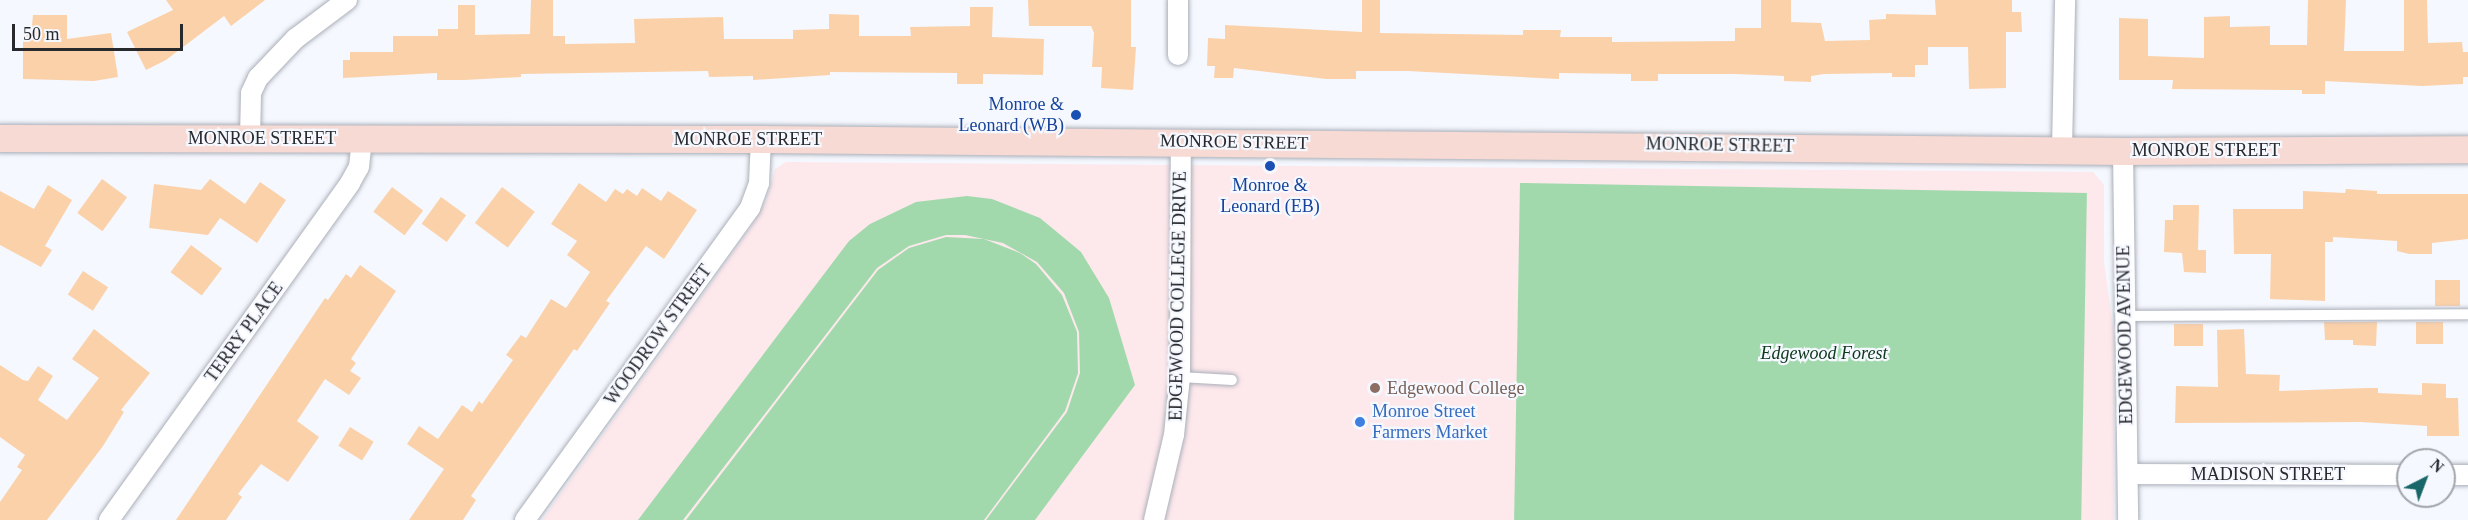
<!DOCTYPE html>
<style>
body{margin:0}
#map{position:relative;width:2468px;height:520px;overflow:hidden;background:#f5f8fe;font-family:"Times New Roman",serif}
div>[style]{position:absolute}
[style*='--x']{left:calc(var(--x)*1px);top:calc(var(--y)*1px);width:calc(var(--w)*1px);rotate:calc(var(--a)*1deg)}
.education>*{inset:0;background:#fde8ec}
.green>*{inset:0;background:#a1d9ac;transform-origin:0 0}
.building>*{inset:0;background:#fbd1aa;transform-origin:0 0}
.roads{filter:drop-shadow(0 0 2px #abafb9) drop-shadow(0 0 2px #abafb9)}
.service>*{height:10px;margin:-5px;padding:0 5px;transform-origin:5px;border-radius:5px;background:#fff}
.minor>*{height:20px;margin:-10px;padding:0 10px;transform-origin:10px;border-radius:10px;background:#fff}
.secondary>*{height:27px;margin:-13.5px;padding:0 13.5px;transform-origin:13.5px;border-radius:13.5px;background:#f6dad3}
.dots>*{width:16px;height:16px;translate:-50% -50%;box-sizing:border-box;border:3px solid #f5f8fe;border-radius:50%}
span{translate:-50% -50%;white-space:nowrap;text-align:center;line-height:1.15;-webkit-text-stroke:4.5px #f5f8fe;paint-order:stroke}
.transit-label{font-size:18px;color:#164399}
.right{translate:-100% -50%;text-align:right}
.street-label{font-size:18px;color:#27292d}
.park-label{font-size:18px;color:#0c371a;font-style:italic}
.education-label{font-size:18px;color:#785e54}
.left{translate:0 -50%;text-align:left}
.shop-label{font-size:18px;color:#366cbe}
.north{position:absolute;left:2396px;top:448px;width:60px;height:60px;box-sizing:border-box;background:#f5f8fe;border:2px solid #a3a5aa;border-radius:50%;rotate:42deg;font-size:16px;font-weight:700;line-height:24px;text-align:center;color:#27292d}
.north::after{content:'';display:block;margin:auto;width:21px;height:27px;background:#196768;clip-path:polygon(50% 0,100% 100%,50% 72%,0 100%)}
.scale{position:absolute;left:12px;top:24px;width:171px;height:27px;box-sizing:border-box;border:3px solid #27292d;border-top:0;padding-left:8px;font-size:18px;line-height:21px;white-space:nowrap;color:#27292d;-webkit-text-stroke:4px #f5f8fe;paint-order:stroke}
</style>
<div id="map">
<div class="education">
<div style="clip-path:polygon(786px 162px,2093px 172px,2104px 185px,2104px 262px,2114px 335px,2114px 520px,542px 520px,749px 230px,766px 201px,775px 169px)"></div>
</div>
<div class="green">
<div style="left:1520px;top:183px;width:567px;height:337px;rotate:1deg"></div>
<div style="clip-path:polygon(967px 196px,992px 199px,1040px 218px,1081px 252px,1109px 298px,1135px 385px,1035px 520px,986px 520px,1067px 412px,1080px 373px,1079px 332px,1064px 293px,1037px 262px,1003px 243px,965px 235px,946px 235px,909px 246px,877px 268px,683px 520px,638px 520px,849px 241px,870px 224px,916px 202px)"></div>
<div style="clip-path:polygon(946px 237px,984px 239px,1020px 253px,1036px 264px,1062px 295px,1077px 332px,1078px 373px,1065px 411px,984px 520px,686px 520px,878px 270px,909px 248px)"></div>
</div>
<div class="building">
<div style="clip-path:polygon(166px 0,265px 0,231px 26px,224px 16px,166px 60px,146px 70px,127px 32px,173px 10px)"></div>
<div style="clip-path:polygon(531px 0,553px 0,553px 36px,565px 36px,565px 44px,635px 43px,634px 19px,723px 17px,724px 39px,793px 39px,793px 30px,829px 29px,829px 14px,859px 15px,859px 36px,911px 36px,910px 27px,970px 26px,970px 7px,993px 7px,992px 37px,1044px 39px,1043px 75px,983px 74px,983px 84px,957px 84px,957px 73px,830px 72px,830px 75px,753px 80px,753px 76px,709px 77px,708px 71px,521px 74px,521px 77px,464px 80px,437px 80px,437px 73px,343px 78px,343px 60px,350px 60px,350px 52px,393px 52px,393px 36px,438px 36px,438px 29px,458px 29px,458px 5px,475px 5px,475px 35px,530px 34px)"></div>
<div style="clip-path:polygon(1028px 0,1131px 0,1131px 47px,1136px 47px,1133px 90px,1101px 88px,1102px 67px,1092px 67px,1094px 33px,1091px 26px,1029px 26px)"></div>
<div style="clip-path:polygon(1362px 0,1380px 0,1380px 33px,1523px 35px,1523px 30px,1561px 30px,1560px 37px,1612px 37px,1612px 42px,1735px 41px,1735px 28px,1761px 28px,1761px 0,1791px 0,1791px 22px,1821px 23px,1825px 41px,1870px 40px,1869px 20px,1886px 19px,1886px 14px,1936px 15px,1935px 0,2012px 0,2012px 12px,2021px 12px,2022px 32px,2006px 32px,2006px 88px,1969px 89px,1968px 47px,1928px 47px,1928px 65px,1915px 65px,1915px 77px,1892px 77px,1892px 73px,1824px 74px,1811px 76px,1811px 82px,1784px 81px,1784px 76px,1735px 74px,1658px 74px,1658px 81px,1631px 81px,1631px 74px,1559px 73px,1559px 79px,1408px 71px,1356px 71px,1356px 79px,1326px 79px,1234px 68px,1233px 78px,1214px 78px,1215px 66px,1207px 66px,1208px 38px,1225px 39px,1225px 25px,1362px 32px)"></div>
<div style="clip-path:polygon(2308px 0,2346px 0,2344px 51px,2404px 51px,2404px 0,2427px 0,2428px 43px,2462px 42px,2463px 52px,2468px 52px,2468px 77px,2463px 77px,2463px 84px,2422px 86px,2325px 81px,2325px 94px,2302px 94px,2302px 90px,2172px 89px,2173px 80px,2119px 80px,2119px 18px,2148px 19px,2148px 56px,2204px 58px,2204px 17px,2230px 16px,2230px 27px,2270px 26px,2270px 45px,2307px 45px)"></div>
<div style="clip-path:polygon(33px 15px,67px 15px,67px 39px,111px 33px,118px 77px,94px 81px,23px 79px,23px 25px,32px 25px)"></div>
<div style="left:102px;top:179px;width:31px;height:42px;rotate:36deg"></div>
<div style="clip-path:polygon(210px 179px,245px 204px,260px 182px,286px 200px,257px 243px,220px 218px,208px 235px,149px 228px,154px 184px,201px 190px)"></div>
<div style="clip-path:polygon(579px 183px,606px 202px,615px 189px,623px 194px,627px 189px,637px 196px,642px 188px,661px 201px,668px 191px,697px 210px,664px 259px,646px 246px,606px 301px,610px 303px,577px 351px,574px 349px,471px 496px,476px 500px,463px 520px,409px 520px,444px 469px,407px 444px,419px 426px,438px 439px,462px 405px,472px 412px,479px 401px,482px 404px,513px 360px,506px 355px,521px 335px,526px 338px,551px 299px,566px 308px,590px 272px,567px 255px,577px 241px,551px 224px)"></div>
<div style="clip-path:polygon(48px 185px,72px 200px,45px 246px,52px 250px,41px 267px,0 245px,0 191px,34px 209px)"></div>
<div style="left:392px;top:187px;width:39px;height:31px;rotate:37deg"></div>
<div style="left:502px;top:187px;width:41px;height:45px;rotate:37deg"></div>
<div style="clip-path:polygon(2346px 189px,2377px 191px,2377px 194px,2468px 194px,2468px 239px,2432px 243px,2432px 254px,2409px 254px,2397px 251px,2397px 241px,2333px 237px,2333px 242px,2325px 242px,2325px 301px,2270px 299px,2271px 254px,2234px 254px,2233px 209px,2303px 209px,2303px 191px,2345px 193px)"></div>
<div style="left:441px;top:197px;width:31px;height:33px;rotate:36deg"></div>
<div style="clip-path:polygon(2173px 205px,2199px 205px,2198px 250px,2206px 250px,2206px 273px,2184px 272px,2182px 253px,2164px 252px,2165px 220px,2173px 220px)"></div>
<div style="left:191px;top:245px;width:39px;height:34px;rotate:37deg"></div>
<div style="clip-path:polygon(360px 265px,396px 291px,351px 359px,356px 363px,350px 371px,361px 378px,349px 395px,325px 379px,297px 421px,319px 437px,288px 482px,261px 464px,238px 494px,242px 497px,226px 520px,176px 520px,325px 298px,328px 300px,346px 274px,351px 278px)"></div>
<div style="left:83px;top:271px;width:30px;height:28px;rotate:33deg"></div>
<div style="left:2435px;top:280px;width:25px;height:26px"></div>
<div style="clip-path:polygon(2324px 322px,2377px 322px,2376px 346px,2353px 345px,2353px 340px,2325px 340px)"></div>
<div style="left:2416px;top:322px;width:27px;height:22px"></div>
<div style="left:2203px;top:324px;width:22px;height:29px;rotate:90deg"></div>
<div style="clip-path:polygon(94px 329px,150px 373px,121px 410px,124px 412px,103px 446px,47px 520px,0 520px,0 502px,22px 470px,17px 467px,25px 455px,0 437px,0 365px,23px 380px,28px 381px,38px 366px,53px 376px,38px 400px,67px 420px,99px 378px,72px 359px)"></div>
<div style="clip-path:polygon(2244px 329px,2246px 374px,2280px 375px,2279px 391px,2367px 388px,2378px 388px,2378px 393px,2422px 395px,2422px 383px,2446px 384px,2446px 398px,2458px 398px,2459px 436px,2427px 436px,2427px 426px,2360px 422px,2175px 423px,2176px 386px,2218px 387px,2217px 330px)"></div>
<div style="left:350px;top:427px;width:28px;height:22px;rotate:32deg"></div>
</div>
<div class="roads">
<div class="service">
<div style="--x:2125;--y:316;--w:343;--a:-0.3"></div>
<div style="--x:1180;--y:377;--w:52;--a:3.3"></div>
</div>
<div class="minor">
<div style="--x:1178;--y:55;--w:55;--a:-90"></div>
<div style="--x:250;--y:138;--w:45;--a:-88.7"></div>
<div style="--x:251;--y:93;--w:17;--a:-65"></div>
<div style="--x:258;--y:78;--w:54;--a:-46.5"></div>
<div style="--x:295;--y:39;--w:65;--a:-36.9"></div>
<div style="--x:2062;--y:149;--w:149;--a:-88.8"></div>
<div style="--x:2123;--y:151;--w:369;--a:89.2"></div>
<div style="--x:2128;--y:474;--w:280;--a:0.2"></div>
<div style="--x:2444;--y:475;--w:24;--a:0"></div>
<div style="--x:109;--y:520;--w:414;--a:-54.4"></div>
<div style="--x:350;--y:183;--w:18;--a:-61"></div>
<div style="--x:359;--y:167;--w:30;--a:-84"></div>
<div style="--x:525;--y:520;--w:385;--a:-54.2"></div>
<div style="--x:750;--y:208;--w:27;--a:-70"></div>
<div style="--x:759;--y:183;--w:44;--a:-87.4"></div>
<div style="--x:1154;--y:520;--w:87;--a:-76.8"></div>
<div style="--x:1174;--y:435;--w:58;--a:-84.1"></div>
<div style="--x:1180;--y:377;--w:236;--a:-89.8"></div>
</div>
<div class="secondary">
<div style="--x:0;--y:138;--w:761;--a:0.08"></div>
<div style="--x:761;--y:139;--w:1362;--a:0.5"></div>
<div style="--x:2123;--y:151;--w:345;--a:-0.3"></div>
</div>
</div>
<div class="dots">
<div style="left:1076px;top:115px;background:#1a4fb4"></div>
<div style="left:1270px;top:166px;background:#1a4fb4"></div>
<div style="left:1375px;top:388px;background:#8d6e63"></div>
<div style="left:1360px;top:422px;background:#3f7fe0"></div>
</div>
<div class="transit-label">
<span class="right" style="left:1064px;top:115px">Monroe &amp;<br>Leonard (WB)</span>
<span style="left:1270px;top:196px">Monroe &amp;<br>Leonard (EB)</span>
</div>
<div class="street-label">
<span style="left:262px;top:138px">MONROE STREET</span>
<span style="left:748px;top:139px">MONROE STREET</span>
<span style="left:1234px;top:142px;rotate:1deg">MONROE STREET</span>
<span style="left:1720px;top:145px;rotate:1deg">MONROE STREET</span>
<span style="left:2206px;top:150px">MONROE STREET</span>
<span style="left:1178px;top:296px;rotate:-89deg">EDGEWOOD COLLEGE DRIVE</span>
<span style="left:244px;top:332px;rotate:-54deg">TERRY PLACE</span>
<span style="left:658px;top:335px;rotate:-54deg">WOODROW STREET</span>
<span style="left:2125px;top:335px;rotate:-91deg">EDGEWOOD AVENUE</span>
<span style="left:2268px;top:474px">MADISON STREET</span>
</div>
<div class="park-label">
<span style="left:1824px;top:353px">Edgewood Forest</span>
</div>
<div class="education-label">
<span class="left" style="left:1387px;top:388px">Edgewood College</span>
</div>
<div class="shop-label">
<span class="left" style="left:1372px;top:422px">Monroe Street<br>Farmers Market</span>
</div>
<div class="north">N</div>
<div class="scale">50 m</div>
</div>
